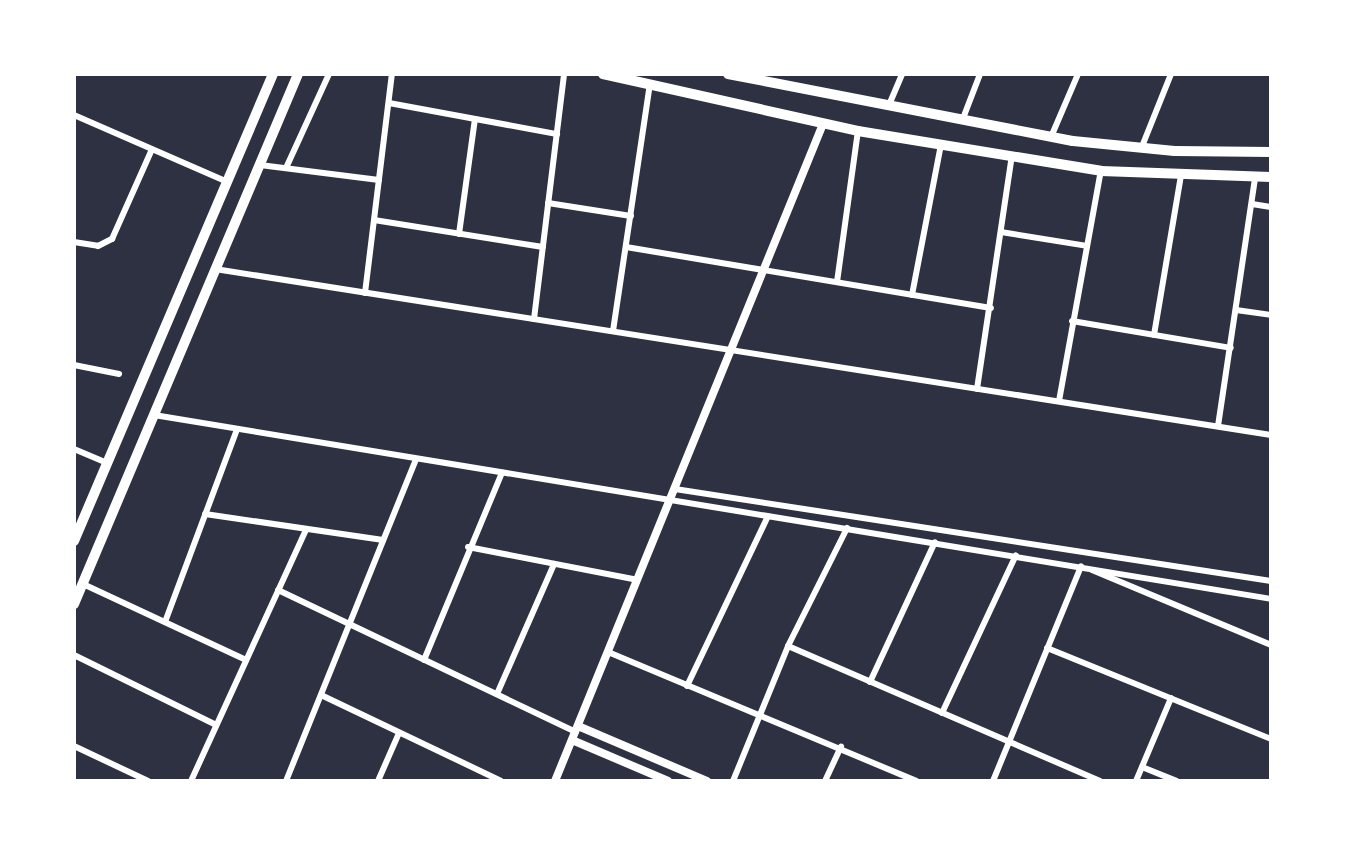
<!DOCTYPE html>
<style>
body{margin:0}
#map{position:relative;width:1345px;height:855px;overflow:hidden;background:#2d3142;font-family:"PT Sans",sans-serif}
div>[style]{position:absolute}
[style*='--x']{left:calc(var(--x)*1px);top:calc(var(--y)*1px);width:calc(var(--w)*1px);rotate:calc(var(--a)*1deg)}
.minor>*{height:6px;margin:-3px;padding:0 3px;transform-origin:3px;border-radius:3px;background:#fff}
.tertiary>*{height:8px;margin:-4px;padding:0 4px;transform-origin:4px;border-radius:4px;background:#fff}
.primary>*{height:10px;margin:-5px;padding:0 5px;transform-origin:5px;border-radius:5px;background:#fff}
span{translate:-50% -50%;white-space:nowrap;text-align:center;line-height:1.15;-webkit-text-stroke:7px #fff;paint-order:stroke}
.frame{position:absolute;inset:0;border:76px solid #fff;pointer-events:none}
</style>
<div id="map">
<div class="minor">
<div style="--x:389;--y:103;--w:171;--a:10.5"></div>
<div style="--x:889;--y:105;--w:34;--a:-67"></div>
<div style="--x:74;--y:115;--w:167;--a:23.6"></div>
<div style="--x:962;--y:121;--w:50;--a:-69"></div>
<div style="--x:1051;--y:137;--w:69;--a:-66.8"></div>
<div style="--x:1141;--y:149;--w:81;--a:-68.2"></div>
<div style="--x:260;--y:165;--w:120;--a:7.2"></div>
<div style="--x:286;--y:168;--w:103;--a:-65.4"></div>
<div style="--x:548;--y:203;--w:84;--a:8.9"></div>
<div style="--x:1252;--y:204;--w:19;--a:9"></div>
<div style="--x:374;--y:220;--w:171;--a:9.1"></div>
<div style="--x:1001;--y:232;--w:87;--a:9.2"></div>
<div style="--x:459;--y:234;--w:116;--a:-82.1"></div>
<div style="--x:74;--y:242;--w:24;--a:9"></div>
<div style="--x:98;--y:246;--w:16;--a:-27"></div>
<div style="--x:112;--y:239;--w:98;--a:-66"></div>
<div style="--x:626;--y:247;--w:370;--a:9.5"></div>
<div style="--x:215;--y:269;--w:1069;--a:8.93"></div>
<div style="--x:837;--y:282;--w:152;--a:-82.1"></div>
<div style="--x:365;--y:293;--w:221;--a:-83"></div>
<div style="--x:912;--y:295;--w:153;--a:-79.1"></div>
<div style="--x:1236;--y:310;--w:35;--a:8"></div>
<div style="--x:534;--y:319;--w:247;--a:-83"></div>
<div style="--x:1072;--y:321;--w:161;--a:9.6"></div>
<div style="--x:613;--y:331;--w:250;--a:-81.5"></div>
<div style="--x:1154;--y:335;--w:161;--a:-80.4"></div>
<div style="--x:74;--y:365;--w:46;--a:11.3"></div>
<div style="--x:977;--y:389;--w:236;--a:-81.5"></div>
<div style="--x:1059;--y:401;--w:234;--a:-79.7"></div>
<div style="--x:154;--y:415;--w:1132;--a:9.35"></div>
<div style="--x:1218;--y:426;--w:252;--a:-81.5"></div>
<div style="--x:74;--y:449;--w:36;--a:23"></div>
<div style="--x:675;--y:489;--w:603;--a:8.78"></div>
<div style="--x:205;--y:514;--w:180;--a:8.3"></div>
<div style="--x:468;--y:547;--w:172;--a:11"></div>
<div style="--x:1092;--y:570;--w:194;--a:22.7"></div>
<div style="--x:83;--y:584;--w:180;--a:25"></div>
<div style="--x:278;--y:590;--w:330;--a:25.5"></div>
<div style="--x:165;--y:622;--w:206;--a:-69.5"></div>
<div style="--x:788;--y:646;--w:340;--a:23.4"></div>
<div style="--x:1047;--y:648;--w:242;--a:22.1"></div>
<div style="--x:608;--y:652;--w:334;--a:22.7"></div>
<div style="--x:74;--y:655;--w:158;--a:26.2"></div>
<div style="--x:424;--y:660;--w:203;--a:-67.4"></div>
<div style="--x:870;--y:682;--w:154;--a:-65.1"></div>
<div style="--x:687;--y:686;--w:188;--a:-64.5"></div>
<div style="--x:497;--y:694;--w:142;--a:-66.3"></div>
<div style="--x:321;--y:695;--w:199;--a:25.5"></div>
<div style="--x:942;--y:713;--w:174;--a:-64.9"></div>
<div style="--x:74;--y:746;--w:82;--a:25.3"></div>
<div style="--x:1142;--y:767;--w:37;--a:22"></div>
<div style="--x:191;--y:781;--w:276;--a:-65.4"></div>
<div style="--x:286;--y:781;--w:347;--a:-68"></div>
<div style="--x:378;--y:781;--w:52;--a:-66.4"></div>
<div style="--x:733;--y:781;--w:146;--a:-67.8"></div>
<div style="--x:788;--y:646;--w:132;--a:-63.4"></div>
<div style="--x:825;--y:781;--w:38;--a:-65"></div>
<div style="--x:993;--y:781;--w:232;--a:-67.7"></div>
<div style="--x:1136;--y:781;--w:90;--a:-67.1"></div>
</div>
<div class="tertiary">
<div style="--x:578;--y:726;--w:140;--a:23.1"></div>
<div style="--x:572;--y:740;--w:104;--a:23.1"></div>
<div style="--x:555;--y:781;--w:710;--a:-67.81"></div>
</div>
<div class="primary">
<div style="--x:603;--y:74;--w:261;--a:12.6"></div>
<div style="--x:858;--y:131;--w:246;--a:9.3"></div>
<div style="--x:1101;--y:171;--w:170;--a:2"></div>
<div style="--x:728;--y:74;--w:351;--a:11"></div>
<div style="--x:1073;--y:141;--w:102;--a:5.6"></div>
<div style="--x:1175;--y:151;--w:96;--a:0.6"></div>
<div style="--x:74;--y:541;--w:508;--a:-66.92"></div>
<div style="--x:74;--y:604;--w:575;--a:-67.09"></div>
</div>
<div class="frame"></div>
</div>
